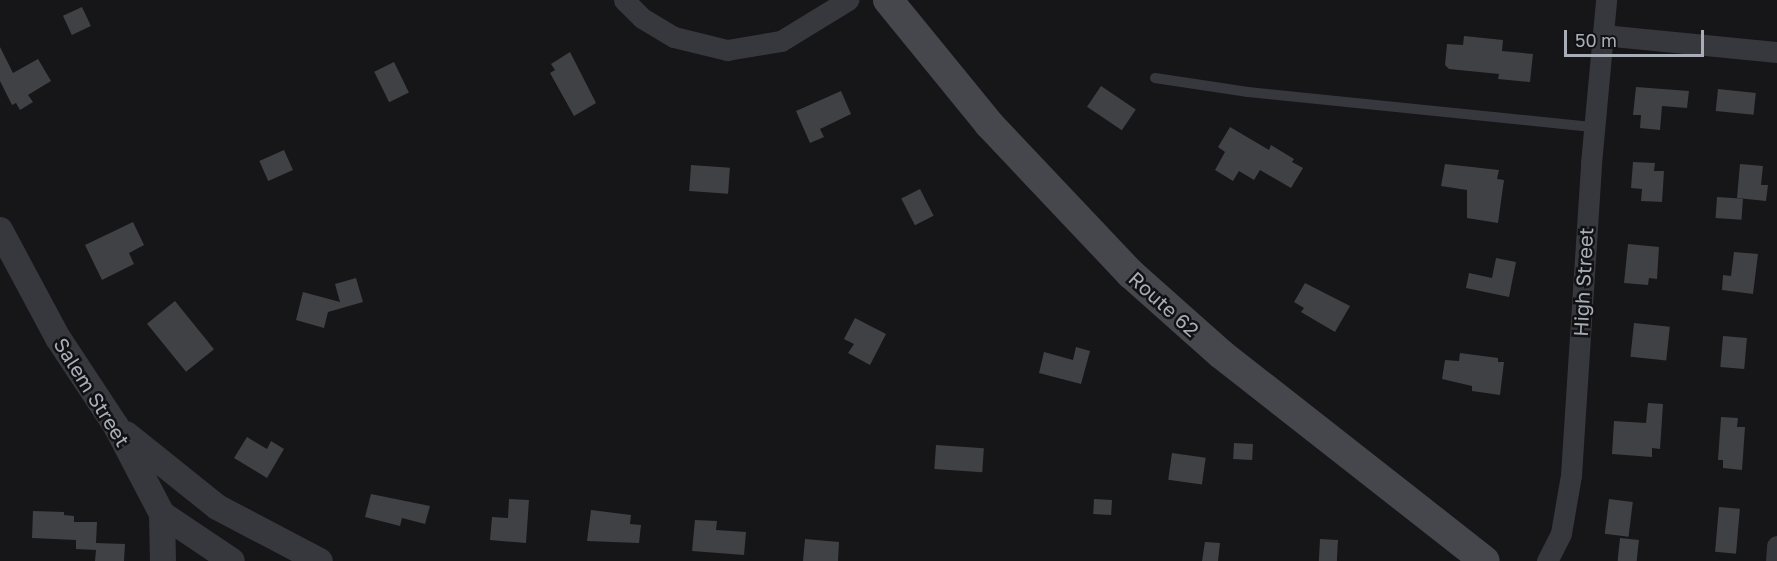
<!DOCTYPE html>
<style>
body{margin:0}
#map{position:relative;width:1777px;height:561px;overflow:hidden;background:#161618;font-family:"Golos Text",sans-serif}
div>[style]{position:absolute}
[style*='--x']{left:calc(var(--x)*1px);top:calc(var(--y)*1px);width:calc(var(--w)*1px);rotate:calc(var(--a)*1deg)}
.building>*{inset:0;background:#404145;transform-origin:0 0}
.service>*{height:10px;margin:-5px;padding:0 5px;transform-origin:5px;border-radius:5px;background:#37383d}
.minor>*{height:21px;margin:-10.5px;padding:0 10.5px;transform-origin:10.5px;border-radius:10.5px;background:#37383d}
.tertiary>*{height:26px;margin:-13px;padding:0 13px;transform-origin:13px;border-radius:13px;background:#37383d}
.secondary>*{height:30px;margin:-15px;padding:0 15px;transform-origin:15px;border-radius:15px;background:#45474d}
span{translate:-50% -50%;white-space:nowrap;text-align:center;line-height:1.15;-webkit-text-stroke:5px #111113;paint-order:stroke}
.street-label{font-size:20px;color:#a8adb8}
.scale{position:absolute;left:1564px;top:30px;width:140px;height:27px;box-sizing:border-box;border:3px solid #a8adb8;border-top:0;padding-left:8px;font-size:18px;line-height:21px;white-space:nowrap;color:#a8adb8;-webkit-text-stroke:4px #111113;paint-order:stroke}
</style>
<div id="map">
<div class="building">
<div style="left:82px;top:7px;width:21px;height:21px;rotate:65deg"></div>
<div style="clip-path:polygon(1464px 36px,1503px 40px,1502px 51px,1533px 54px,1530px 82px,1498px 79px,1499px 74px,1449px 69px,1445px 65px,1447px 44px,1463px 45px)"></div>
<div style="clip-path:polygon(0 47px,13px 73px,38px 59px,51px 81px,28px 95px,33px 102px,20px 110px,16px 103px,12px 105px,0 81px)"></div>
<div style="clip-path:polygon(570px 52px,596px 103px,574px 116px,550px 73px,555px 70px,551px 64px)"></div>
<div style="left:394px;top:62px;width:34px;height:22px;rotate:64deg"></div>
<div style="left:1101px;top:86px;width:42px;height:25px;rotate:34deg"></div>
<div style="clip-path:polygon(1636px 87px,1689px 91px,1687px 108px,1662px 106px,1660px 130px,1640px 128px,1641px 115px,1633px 115px)"></div>
<div style="left:1718px;top:89px;width:38px;height:22px;rotate:6deg"></div>
<div style="clip-path:polygon(841px 91px,851px 114px,820px 129px,824px 137px,810px 143px,796px 111px)"></div>
<div style="clip-path:polygon(1230px 127px,1269px 150px,1271px 145px,1294px 159px,1292px 162px,1303px 168px,1291px 188px,1260px 170px,1254px 180px,1239px 171px,1233px 181px,1215px 170px,1225px 152px,1218px 147px)"></div>
<div style="left:284px;top:150px;width:22px;height:27px;rotate:66deg"></div>
<div style="clip-path:polygon(1633px 162px,1655px 163px,1654px 171px,1664px 171px,1662px 202px,1641px 201px,1642px 189px,1631px 188px)"></div>
<div style="clip-path:polygon(1445px 164px,1499px 170px,1497px 179px,1504px 180px,1498px 223px,1467px 218px,1467px 190px,1441px 186px)"></div>
<div style="clip-path:polygon(1740px 164px,1763px 166px,1761px 185px,1768px 185px,1766px 201px,1737px 198px)"></div>
<div style="left:691px;top:165px;width:39px;height:26px;rotate:4deg"></div>
<div style="left:920px;top:189px;width:30px;height:21px;rotate:63deg"></div>
<div style="left:1717px;top:197px;width:26px;height:21px;rotate:4deg"></div>
<div style="clip-path:polygon(133px 222px,144px 245px,129px 253px,134px 264px,102px 280px,85px 245px)"></div>
<div style="clip-path:polygon(1628px 244px,1659px 247px,1657px 279px,1649px 278px,1648px 285px,1624px 283px)"></div>
<div style="clip-path:polygon(1734px 252px,1758px 254px,1753px 294px,1722px 290px,1723px 275px,1731px 276px)"></div>
<div style="clip-path:polygon(1496px 258px,1516px 262px,1509px 297px,1466px 288px,1469px 273px,1492px 278px)"></div>
<div style="clip-path:polygon(356px 278px,363px 302px,328px 312px,324px 328px,296px 320px,303px 292px,340px 302px,335px 284px)"></div>
<div style="clip-path:polygon(1305px 283px,1350px 306px,1335px 332px,1301px 312px,1304px 308px,1294px 302px)"></div>
<div style="left:175px;top:301px;width:62px;height:36px;rotate:51deg"></div>
<div style="clip-path:polygon(855px 318px,886px 334px,870px 365px,848px 353px,854px 344px,844px 339px)"></div>
<div style="left:1634px;top:323px;width:36px;height:34px;rotate:6deg"></div>
<div style="left:1723px;top:336px;width:24px;height:31px;rotate:5deg"></div>
<div style="clip-path:polygon(1076px 347px,1090px 351px,1081px 384px,1039px 373px,1044px 352px,1073px 360px)"></div>
<div style="clip-path:polygon(1460px 353px,1498px 358px,1498px 362px,1504px 362px,1500px 395px,1472px 391px,1472px 386px,1442px 379px,1445px 360px,1459px 361px)"></div>
<div style="clip-path:polygon(1648px 403px,1663px 404px,1660px 449px,1652px 448px,1652px 457px,1612px 454px,1614px 421px,1646px 423px)"></div>
<div style="clip-path:polygon(1721px 417px,1738px 418px,1737px 427px,1745px 427px,1742px 470px,1723px 468px,1723px 460px,1718px 460px)"></div>
<div style="clip-path:polygon(247px 437px,267px 449px,271px 441px,284px 449px,267px 478px,234px 458px)"></div>
<div style="left:1234px;top:443px;width:19px;height:16px;rotate:3deg"></div>
<div style="left:936px;top:445px;width:48px;height:24px;rotate:4deg"></div>
<div style="left:1172px;top:453px;width:34px;height:27px;rotate:8deg"></div>
<div style="clip-path:polygon(371px 494px,430px 506px,425px 524px,402px 518px,400px 526px,365px 517px)"></div>
<div style="clip-path:polygon(509px 499px,529px 500px,526px 543px,490px 540px,492px 517px,508px 518px)"></div>
<div style="left:1094px;top:499px;width:18px;height:15px;rotate:3deg"></div>
<div style="left:1609px;top:499px;width:24px;height:35px;rotate:7deg"></div>
<div style="left:1719px;top:507px;width:21px;height:45px;rotate:5deg"></div>
<div style="clip-path:polygon(591px 510px,631px 515px,630px 524px,641px 525px,639px 543px,587px 541px)"></div>
<div style="clip-path:polygon(33px 511px,64px 512px,64px 515px,74px 516px,74px 522px,97px 522px,96px 543px,125px 544px,124px 561px,95px 561px,96px 550px,76px 549px,76px 540px,32px 538px)"></div>
<div style="clip-path:polygon(695px 520px,717px 521px,716px 530px,746px 532px,744px 555px,692px 551px)"></div>
<div style="left:1620px;top:538px;width:19px;height:23px;rotate:6deg"></div>
<div style="clip-path:polygon(805px 539px,839px 542px,838px 561px,803px 561px)"></div>
<div style="left:1320px;top:539px;width:18px;height:22px;rotate:3deg"></div>
<div style="clip-path:polygon(1205px 542px,1220px 543px,1218px 561px,1202px 561px)"></div>
</div>
<div class="service">
<div style="--x:1155;--y:78;--w:94;--a:8.6"></div>
<div style="--x:1248;--y:92;--w:348;--a:5.8"></div>
</div>
<div class="minor">
<div style="--x:624;--y:0;--w:25;--a:45"></div>
<div style="--x:642;--y:18;--w:37;--a:31"></div>
<div style="--x:674;--y:37;--w:55;--a:13.8"></div>
<div style="--x:727;--y:50;--w:55;--a:-9.5"></div>
<div style="--x:781;--y:41;--w:79;--a:-31.5"></div>
<div style="--x:1603;--y:35;--w:175;--a:5.6"></div>
<div style="--x:1547;--y:561;--w:31;--a:-63"></div>
<div style="--x:1561;--y:533;--w:59;--a:-80.2"></div>
<div style="--x:1571;--y:475;--w:313;--a:-86.3"></div>
<div style="--x:1591;--y:163;--w:164;--a:-84.7"></div>
<div style="--x:1776;--y:561;--w:15;--a:-86"></div>
</div>
<div class="tertiary">
<div style="--x:0;--y:230;--w:123;--a:61.8"></div>
<div style="--x:58;--y:338;--w:105;--a:56.6"></div>
<div style="--x:116;--y:426;--w:99;--a:62.4"></div>
<div style="--x:162;--y:514;--w:47;--a:88.8"></div>
<div style="--x:126;--y:434;--w:117;--a:38.7"></div>
<div style="--x:217;--y:507;--w:116;--a:27.7"></div>
<div style="--x:162;--y:514;--w:84;--a:33.9"></div>
</div>
<div class="secondary">
<div style="--x:888;--y:0;--w:160;--a:50.8"></div>
<div style="--x:989;--y:124;--w:207;--a:46.6"></div>
<div style="--x:1131;--y:274;--w:120;--a:41.6"></div>
<div style="--x:1221;--y:354;--w:335;--a:38.1"></div>
</div>
<div class="street-label">
<span style="left:1583px;top:282px;rotate:-87deg">High Street</span>
<span style="left:1164px;top:304px;rotate:42deg">Route 62</span>
<span style="left:92px;top:392px;rotate:58deg">Salem Street</span>
</div>
<div class="scale">50 m</div>
</div>
